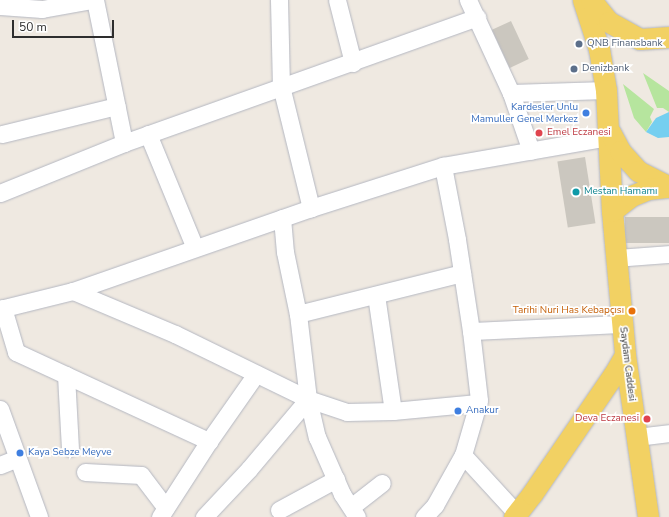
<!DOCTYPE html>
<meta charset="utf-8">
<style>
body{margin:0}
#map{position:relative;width:669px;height:517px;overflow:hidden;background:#efe9e1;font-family:"Nunito Sans",sans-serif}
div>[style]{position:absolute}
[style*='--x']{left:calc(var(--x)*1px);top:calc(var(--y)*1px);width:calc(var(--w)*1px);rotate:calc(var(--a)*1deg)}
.green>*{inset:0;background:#b6e59e}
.water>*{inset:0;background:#75cff0}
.building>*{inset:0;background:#cbc7bf;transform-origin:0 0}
.roads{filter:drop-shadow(0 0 1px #b4b7c1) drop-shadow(0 0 1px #b4b7c1)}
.minor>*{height:17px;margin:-8.5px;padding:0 8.5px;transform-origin:8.5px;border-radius:8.5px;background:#fff}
.major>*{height:21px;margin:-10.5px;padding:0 10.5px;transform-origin:10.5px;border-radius:10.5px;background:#f2d163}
.dots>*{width:11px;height:11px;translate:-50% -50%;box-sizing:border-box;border:2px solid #fff;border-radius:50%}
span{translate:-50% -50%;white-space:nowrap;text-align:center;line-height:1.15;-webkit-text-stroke:3.5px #fff;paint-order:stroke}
.service-label{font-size:10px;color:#4e5e75}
.left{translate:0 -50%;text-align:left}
.shop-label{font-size:10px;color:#366cbe}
.right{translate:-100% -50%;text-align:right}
.health-label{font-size:10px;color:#be3a42}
.culture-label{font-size:10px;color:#0d838f}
.food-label{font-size:10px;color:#c56008}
.street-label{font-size:10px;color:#2e2e2e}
.scale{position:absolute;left:12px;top:20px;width:102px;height:18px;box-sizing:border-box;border:2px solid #2e2e2e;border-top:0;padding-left:5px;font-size:12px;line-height:14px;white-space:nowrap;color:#2e2e2e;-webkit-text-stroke:3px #fff;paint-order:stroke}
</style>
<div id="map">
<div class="green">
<div style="clip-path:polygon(643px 73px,669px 91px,669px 112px,663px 108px,657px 108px)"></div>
<div style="clip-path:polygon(623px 84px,654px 109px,650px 117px,652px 122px,646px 132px,634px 118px)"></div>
</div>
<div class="water">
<div style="clip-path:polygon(669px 112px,669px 137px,658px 138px,646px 132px,656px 118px)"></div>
</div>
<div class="building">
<div style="left:511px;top:21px;width:42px;height:21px;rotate:65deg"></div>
<div style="left:585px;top:157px;width:67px;height:28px;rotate:81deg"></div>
<div style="left:669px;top:217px;width:26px;height:44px;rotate:90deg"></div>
</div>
<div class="roads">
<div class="minor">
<div style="--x:95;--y:0;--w:146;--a:78.5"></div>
<div style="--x:279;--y:0;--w:86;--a:88.7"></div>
<div style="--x:281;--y:86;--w:126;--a:76.2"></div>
<div style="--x:337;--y:0;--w:65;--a:75.7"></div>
<div style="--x:468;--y:0;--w:102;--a:65.2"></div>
<div style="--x:511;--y:93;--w:61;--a:71"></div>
<div style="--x:0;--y:6;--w:42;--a:4.1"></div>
<div style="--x:42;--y:9;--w:51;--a:-10.2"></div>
<div style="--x:511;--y:93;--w:95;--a:-1.8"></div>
<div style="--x:2;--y:134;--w:118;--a:-13.7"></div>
<div style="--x:148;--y:134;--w:123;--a:67.6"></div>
<div style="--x:0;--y:193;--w:134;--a:-22"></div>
<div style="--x:124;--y:143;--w:375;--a:-19.6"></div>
<div style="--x:282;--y:218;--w:34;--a:85"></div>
<div style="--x:285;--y:252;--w:63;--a:78.2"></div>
<div style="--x:298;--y:314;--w:86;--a:83.3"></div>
<div style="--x:308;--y:399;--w:39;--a:77"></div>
<div style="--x:317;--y:437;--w:62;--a:66.3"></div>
<div style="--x:342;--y:494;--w:27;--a:57"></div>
<div style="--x:616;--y:258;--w:53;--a:-4.3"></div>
<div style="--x:73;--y:291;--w:111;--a:22.9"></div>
<div style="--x:175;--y:334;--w:148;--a:26"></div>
<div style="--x:308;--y:399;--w:41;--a:18.4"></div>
<div style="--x:347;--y:412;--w:46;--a:-1.2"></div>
<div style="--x:393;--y:411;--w:85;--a:-5.4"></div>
<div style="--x:376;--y:295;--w:117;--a:81.7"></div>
<div style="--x:3;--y:308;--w:46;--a:73.5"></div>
<div style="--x:16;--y:352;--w:213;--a:24.8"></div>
<div style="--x:0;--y:309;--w:75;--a:-13.9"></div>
<div style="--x:73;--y:291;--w:252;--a:-19.2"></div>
<div style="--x:311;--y:208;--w:139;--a:-17.7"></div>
<div style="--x:443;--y:166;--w:169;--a:-9.9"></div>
<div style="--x:298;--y:314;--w:169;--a:-14"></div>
<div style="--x:471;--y:331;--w:151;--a:-2.7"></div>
<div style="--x:66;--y:375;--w:73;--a:86.9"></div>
<div style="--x:0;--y:409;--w:115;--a:70.1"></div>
<div style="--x:637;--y:437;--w:32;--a:-7"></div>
<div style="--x:463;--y:455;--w:80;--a:47.5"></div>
<div style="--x:0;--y:465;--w:18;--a:-22"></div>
<div style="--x:85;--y:472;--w:56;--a:3.1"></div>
<div style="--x:141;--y:475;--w:41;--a:52.9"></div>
<div style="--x:351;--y:507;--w:39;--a:-38"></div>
<div style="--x:279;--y:510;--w:65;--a:-28.5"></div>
<div style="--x:160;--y:517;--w:90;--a:-57.2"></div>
<div style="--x:209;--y:441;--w:82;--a:-55"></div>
<div style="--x:204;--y:517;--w:66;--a:-46.8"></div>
<div style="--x:249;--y:469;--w:92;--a:-49.9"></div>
<div style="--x:424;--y:517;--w:16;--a:-47"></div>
<div style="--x:435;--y:505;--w:57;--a:-60.8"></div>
<div style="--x:463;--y:455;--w:57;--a:-73.8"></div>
<div style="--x:479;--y:400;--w:69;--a:-96.6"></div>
<div style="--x:471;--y:331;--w:93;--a:-98.7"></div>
<div style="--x:457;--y:239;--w:74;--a:-100.9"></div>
</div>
<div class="major">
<div style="--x:583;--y:0;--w:52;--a:71.9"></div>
<div style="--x:599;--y:49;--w:42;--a:80.3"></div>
<div style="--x:606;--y:90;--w:121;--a:87.2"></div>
<div style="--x:612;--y:211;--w:145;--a:84.8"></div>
<div style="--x:625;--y:355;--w:164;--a:81.9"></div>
<div style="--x:591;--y:0;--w:28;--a:51"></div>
<div style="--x:609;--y:22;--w:35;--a:29"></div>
<div style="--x:640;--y:39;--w:29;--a:-4"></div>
<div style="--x:610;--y:132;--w:21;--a:62"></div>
<div style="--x:620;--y:151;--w:27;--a:48"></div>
<div style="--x:638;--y:171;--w:35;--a:27"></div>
<div style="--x:612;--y:211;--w:24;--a:-38"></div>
<div style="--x:631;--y:196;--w:18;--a:-22"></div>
<div style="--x:648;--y:189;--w:18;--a:-6"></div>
<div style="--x:514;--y:517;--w:29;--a:-52"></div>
<div style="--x:532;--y:494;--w:145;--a:-55.7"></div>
<div style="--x:614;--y:374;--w:22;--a:-60"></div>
</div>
</div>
<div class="dots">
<div style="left:579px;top:44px;background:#5c6f8a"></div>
<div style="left:574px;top:69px;background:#5c6f8a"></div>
<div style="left:586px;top:113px;background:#3f7fe0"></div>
<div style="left:539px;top:133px;background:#e0444e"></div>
<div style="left:576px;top:192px;background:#0f9aa8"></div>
<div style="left:632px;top:311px;background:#e8710a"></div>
<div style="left:458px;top:411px;background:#3f7fe0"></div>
<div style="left:647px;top:419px;background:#e0444e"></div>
<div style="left:20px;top:453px;background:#3f7fe0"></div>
</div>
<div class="service-label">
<span class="left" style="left:587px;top:44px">QNB Finansbank</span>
<span class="left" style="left:582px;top:69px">Denizbank</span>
</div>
<div class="shop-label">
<span class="right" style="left:578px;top:113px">Kardesler Unlu<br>Mamuller Genel Merkez</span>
<span class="left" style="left:466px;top:411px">Anakur</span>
<span class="left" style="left:28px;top:453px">Kaya Sebze Meyve</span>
</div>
<div class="health-label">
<span class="left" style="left:547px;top:133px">Emel Eczanesi</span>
<span class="right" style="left:639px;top:419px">Deva Eczanesi</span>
</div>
<div class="culture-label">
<span class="left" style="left:584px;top:192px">Mestan Hamamı</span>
</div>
<div class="food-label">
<span class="right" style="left:624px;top:311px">Tarihi Nuri Has Kebapçısı</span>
</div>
<div class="street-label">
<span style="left:627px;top:364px;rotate:83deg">Saydam Caddesi</span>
</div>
<div class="scale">50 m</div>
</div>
